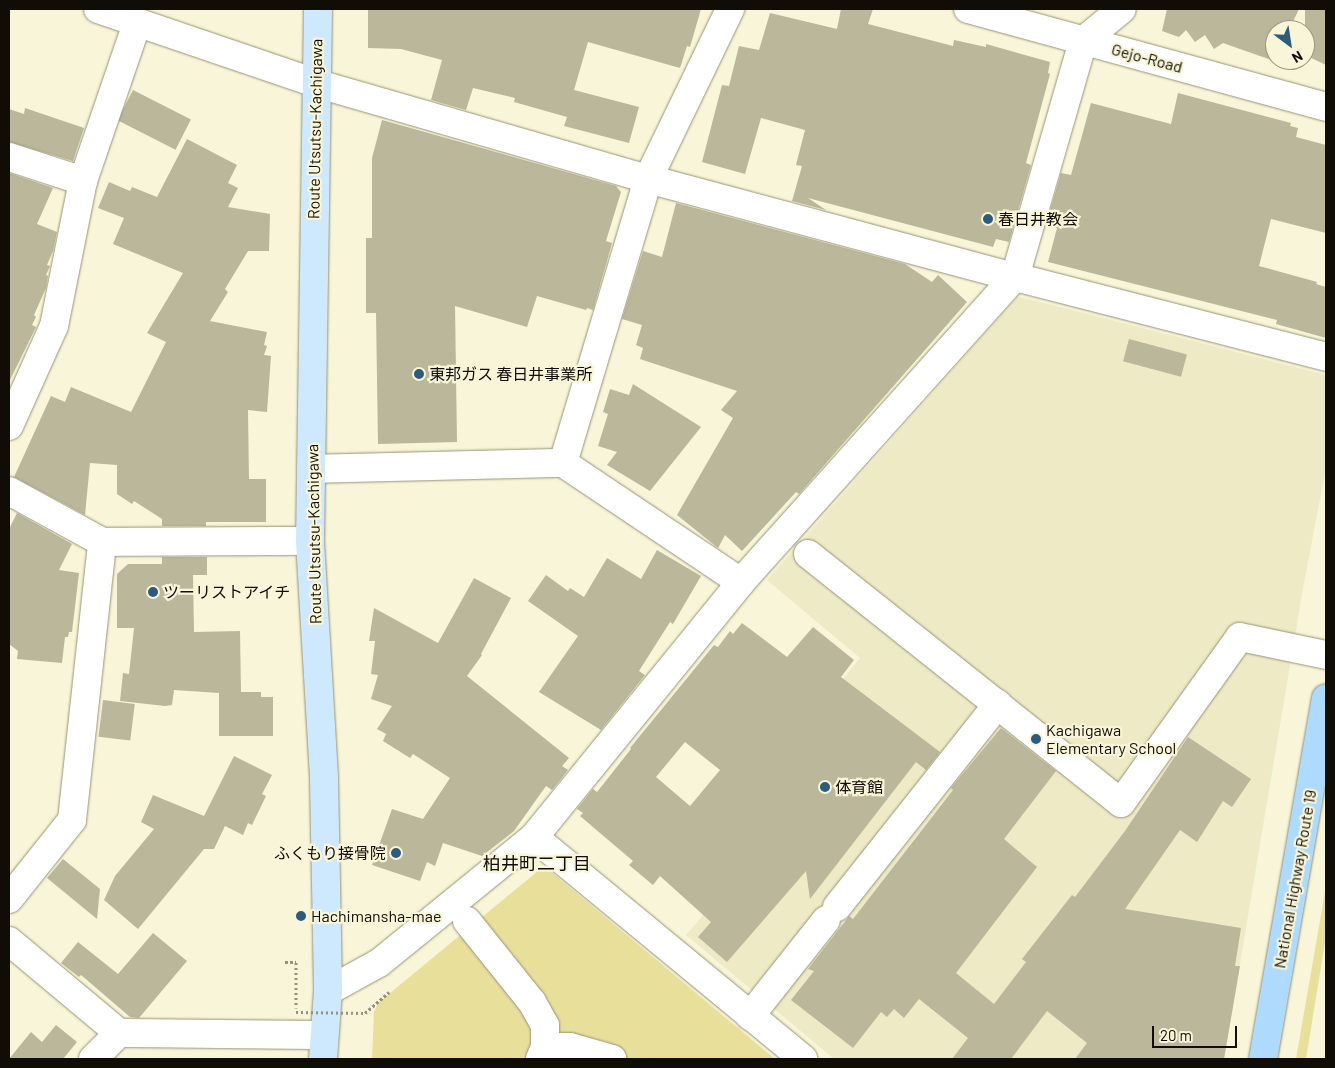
<!DOCTYPE html>
<meta charset="utf-8">
<style>
body{margin:0}
#map{position:relative;width:1335px;height:1068px;overflow:hidden;background:#f8f5d8;font-family:Barlow,"Noto Sans JP",sans-serif}
div>[style]{position:absolute}
[style*='--x']{left:calc(var(--x)*1px);top:calc(var(--y)*1px);width:calc(var(--w)*1px);rotate:calc(var(--a)*1deg)}
.built>*{inset:0;background:#eeeac5}
.green>*{inset:0;background:#e8df9b}
.building>*{inset:0;background:#bab79b;transform-origin:0 0}
.path>*{height:3px;margin-top:-1.5px;transform-origin:0;background:repeating-linear-gradient(90deg,#94927e 0 2.5px,transparent 0 5px)}
.roads{filter:drop-shadow(0 0 1px #969378) drop-shadow(0 0 1px #969378)}
.minor>*{height:28px;margin:-14px;padding:0 14px;transform-origin:14px;border-radius:14px;background:#fff}
.major>*{height:28px;margin:-14px;padding:0 14px;transform-origin:14px;border-radius:14px;background:#cee9fe}
.highway>*{height:28px;margin:-14px;padding:0 14px;transform-origin:14px;border-radius:14px;background:#aedbfd}
.path-bridge>*{height:3px;margin-top:-1.5px;transform-origin:0;background:repeating-linear-gradient(90deg,#94927e 0 2.5px,transparent 0 5px)}
.dots>*{width:14px;height:14px;translate:-50% -50%;box-sizing:border-box;border:2px solid #f8f5d8;border-radius:50%}
span{translate:-50% -50%;white-space:nowrap;text-align:center;line-height:1.15;-webkit-text-stroke:4.5px #f8f5d8;paint-order:stroke}
.street-label{font-size:16px;color:#0f0d05}
.poi-label{font-size:16px;color:#0f0d05}
.left{translate:0 -50%;text-align:left}
.right{translate:-100% -50%;text-align:right}
.neighbourhood-label{font-size:18px;color:#0f0d05}
.frame{position:absolute;inset:0;border:10px solid #0f0d05;pointer-events:none}
.north{position:absolute;left:1265px;top:20px;width:50px;height:50px;box-sizing:border-box;background:#f8f5d8;border:1px solid #9b9884;border-radius:50%;rotate:149deg;font-size:14px;font-weight:700;line-height:20px;text-align:center;color:#0f0d05}
.north::after{content:'';display:block;margin:auto;width:18px;height:22px;background:#2d5b7b;clip-path:polygon(50% 0,100% 100%,50% 72%,0 100%)}
.scale{position:absolute;left:1152px;top:1026px;width:85px;height:22px;box-sizing:border-box;border:2px solid #0f0d05;border-top:0;padding-left:6px;font-size:15px;line-height:18px;white-space:nowrap;color:#0f0d05;-webkit-text-stroke:4px #f8f5d8;paint-order:stroke}
</style>
<div id="map">
<div class="built">
<div style="clip-path:polygon(1017px 297px,1029px 299px,1326px 375px,1326px 468px,1303px 588px,1224px 1059px,834px 1059px,686px 935px,763px 847px,731px 819px,860px 658px,767px 580px)"></div>
</div>
<div class="green">
<div style="clip-path:polygon(544px 866px,775px 1059px,372px 1059px,374px 1012px,378px 1003px)"></div>
<div style="clip-path:polygon(1326px 886px,1326px 936px,1306px 1059px,1296px 1059px)"></div>
</div>
<div class="building">
<div style="clip-path:polygon(368px 9px,701px 9px,690px 47px,687px 46px,680px 68px,588px 42px,574px 90px,639px 107px,629px 143px,564px 126px,567px 117px,514px 102px,515px 98px,473px 88px,466px 110px,431px 100px,442px 60px,401px 49px,368px 48px)"></div>
<div style="clip-path:polygon(841px 9px,873px 9px,868px 24px,953px 46px,954px 40px,986px 47px,986px 44px,1050px 62px,1048px 73px,1050px 74px,1026px 163px,1031px 165px,1009px 242px,996px 239px,993px 247px,808px 198px,826px 210px,792px 201px,802px 166px,796px 165px,805px 130px,761px 118px,745px 174px,702px 162px,722px 85px,729px 86px,739px 46px,759px 50px,770px 13px,837px 29px)"></div>
<div style="clip-path:polygon(1167px 9px,1299px 9px,1289px 30px,1275px 30px,1274px 61px,1223px 43px,1214px 49px,1205px 35px,1195px 42px,1186px 30px,1179px 37px,1162px 31px)"></div>
<div style="clip-path:polygon(1305px 9px,1326px 9px,1326px 65px,1305px 55px)"></div>
<div style="left:133px;top:90px;width:65px;height:34px;rotate:27deg"></div>
<div style="clip-path:polygon(1178px 93px,1291px 123px,1290px 126px,1298px 128px,1296px 137px,1326px 145px,1326px 233px,1271px 219px,1259px 266px,1317px 282px,1316px 284px,1326px 287px,1326px 338px,1276px 324px,1277px 320px,1048px 262px,1057px 228px,1046px 225px,1061px 173px,1071px 175px,1091px 103px,1171px 124px)"></div>
<div style="clip-path:polygon(25px 108px,84px 128px,73px 161px,9px 142px,9px 109px,24px 114px)"></div>
<div style="clip-path:polygon(382px 120px,616px 186px,621px 192px,606px 241px,612px 243px,593px 310px,587px 308px,586px 310px,537px 296px,527px 327px,455px 306px,457px 442px,378px 444px,376px 313px,366px 313px,366px 238px,372px 238px,372px 158px)"></div>
<div style="clip-path:polygon(187px 139px,237px 165px,228px 183px,238px 188px,228px 207px,270px 214px,269px 251px,248px 251px,225px 289px,228px 292px,210px 321px,267px 332px,264px 345px,267px 346px,264px 355px,271px 356px,267px 412px,248px 410px,249px 479px,266px 479px,266px 522px,206px 522px,206px 526px,162px 526px,162px 519px,134px 501px,132px 504px,117px 494px,117px 465px,90px 463px,85px 515px,14px 477px,51px 396px,65px 402px,71px 387px,131px 412px,166px 342px,147px 333px,183px 273px,113px 244px,124px 218px,98px 208px,109px 182px,130px 191px,132px 187px,157px 197px)"></div>
<div style="clip-path:polygon(9px 173px,53px 188px,37px 224px,57px 232px,53px 251px,47px 265px,50px 266px,46px 275px,48px 276px,46px 288px,34px 315px,36px 317px,32px 325px,36px 327px,9px 382px)"></div>
<div style="clip-path:polygon(676px 203px,905px 264px,932px 282px,938px 275px,967px 302px,799px 494px,796px 492px,742px 551px,725px 535px,718px 548px,677px 515px,733px 418px,721px 410px,737px 391px,640px 359px,643px 348px,636px 345px,642px 325px,622px 319px,643px 251px,662px 257px)"></div>
<div style="left:1129px;top:339px;width:60px;height:23px;rotate:15deg"></div>
<div style="clip-path:polygon(633px 384px,701px 427px,650px 491px,607px 465px,617px 452px,598px 446px,608px 414px,603px 412px,610px 389px,629px 395px)"></div>
<div style="clip-path:polygon(17px 513px,72px 544px,59px 570px,79px 573px,72px 632px,69px 632px,68px 637px,65px 637px,62px 663px,17px 659px,18px 651px,9px 644px,9px 529px)"></div>
<div style="clip-path:polygon(657px 550px,701px 576px,673px 624px,670px 622px,639px 671px,645px 675px,601px 730px,539px 692px,578px 636px,528px 601px,546px 575px,568px 591px,570px 588px,584px 597px,607px 558px,641px 579px)"></div>
<div style="clip-path:polygon(162px 557px,207px 557px,207px 575px,193px 575px,194px 632px,240px 631px,241px 692px,261px 692px,261px 697px,273px 697px,273px 736px,219px 736px,219px 693px,174px 690px,172px 705px,165px 706px,120px 701px,123px 673px,129px 674px,134px 628px,117px 628px,117px 574px,128px 564px,162px 564px)"></div>
<div style="clip-path:polygon(474px 578px,511px 598px,481px 654px,482px 655px,467px 676px,569px 758px,562px 766px,568px 770px,552px 790px,546px 786px,514px 831px,482px 856px,443px 843px,435px 866px,427px 862px,420px 881px,372px 865px,392px 809px,423px 819px,450px 778px,413px 754px,410px 758px,383px 741px,386px 734px,377px 729px,392px 706px,371px 699px,378px 675px,371px 674px,375px 641px,369px 641px,374px 608px,438px 643px)"></div>
<div style="clip-path:polygon(evenodd,742px 623px,787px 657px,813px 627px,854px 660px,841px 677px,940px 752px,926px 770px,916px 762px,810px 899px,806px 871px,727px 962px,698px 937px,711px 922px,660px 876px,653px 885px,629px 865px,633px 861px,580px 816px,583px 813px,577px 809px,593px 789px,597px 792px,631px 749px,630px 748px,714px 645px,718px 647px,730px 631px,733px 634px,742px 623px,685px 742px,720px 770px,690px 806px,656px 777px,685px 742px)"></div>
<div style="left:103px;top:700px;width:32px;height:37px;rotate:7deg"></div>
<div style="clip-path:polygon(1001px 728px,1056px 771px,1004px 839px,1037px 867px,956px 973px,994px 1004px,1026px 962px,1022px 959px,1072px 895px,1075px 897px,1125px 831px,1188px 737px,1251px 779px,1232px 807px,1223px 801px,1197px 842px,1180px 830px,1125px 909px,1241px 928px,1235px 966px,1240px 966px,1224px 1059px,1075px 1059px,1087px 1043px,1047px 1011px,1011px 1059px,952px 1059px,968px 1038px,919px 999px,904px 1018px,894px 1009px,887px 1017px,881px 1012px,853px 1048px,791px 1000px,814px 971px,808px 969px,847px 919px,849px 916px,853px 919px,953px 790px,951px 788px)"></div>
<div style="clip-path:polygon(234px 756px,272px 775px,262px 794px,266px 796px,252px 825px,248px 823px,243px 835px,225px 826px,214px 849px,204px 849px,138px 929px,104px 900px,115px 876px,154px 829px,141px 822px,153px 795px,204px 816px)"></div>
<div style="clip-path:polygon(63px 859px,100px 889px,97px 919px,47px 878px)"></div>
<div style="clip-path:polygon(153px 933px,187px 961px,139px 1018px,130px 1017px,81px 975px,79px 977px,61px 963px,78px 942px,118px 974px)"></div>
<div style="clip-path:polygon(56px 1025px,77px 1042px,63px 1059px,9px 1059px,31px 1032px,42px 1042px)"></div>
</div>
<div class="path">
<div style="--x:285;--y:962;--w:11;--a:0"></div>
<div style="--x:296;--y:962;--w:46;--a:90"></div>
<div style="--x:365;--y:1013;--w:32;--a:-41"></div>
</div>
<div class="roads">
<div class="minor">
<div style="--x:98;--y:9;--w:229;--a:18.8"></div>
<div style="--x:315;--y:83;--w:347;--a:16.1"></div>
<div style="--x:648;--y:179;--w:380;--a:15"></div>
<div style="--x:1015;--y:277;--w:321;--a:14.4"></div>
<div style="--x:968;--y:9;--w:371;--a:15.3"></div>
<div style="--x:9;--y:157;--w:78;--a:18"></div>
<div style="--x:9;--y:426;--w:110;--a:-65.8"></div>
<div style="--x:54;--y:326;--w:148;--a:-78.7"></div>
<div style="--x:83;--y:181;--w:167;--a:-71.1"></div>
<div style="--x:563;--y:463;--w:296;--a:-73.3"></div>
<div style="--x:648;--y:179;--w:189;--a:-64.2"></div>
<div style="--x:311;--y:469;--w:252;--a:-1.4"></div>
<div style="--x:563;--y:463;--w:214;--a:33.8"></div>
<div style="--x:9;--y:491;--w:106;--a:28.7"></div>
<div style="--x:102;--y:542;--w:208;--a:-0.3"></div>
<div style="--x:808;--y:554;--w:400;--a:38.5"></div>
<div style="--x:1121;--y:803;--w:204;--a:-54.4"></div>
<div style="--x:1240;--y:637;--w:88;--a:11.8"></div>
<div style="--x:534;--y:837;--w:349;--a:39.5"></div>
<div style="--x:9;--y:899;--w:101;--a:-51.4"></div>
<div style="--x:72;--y:820;--w:280;--a:-83.8"></div>
<div style="--x:837;--y:907;--w:259;--a:-51.6"></div>
<div style="--x:467;--y:921;--w:104;--a:51.3"></div>
<div style="--x:532;--y:1002;--w:26;--a:61"></div>
<div style="--x:545;--y:1025;--w:22;--a:90"></div>
<div style="--x:545;--y:1047;--w:13;--a:113"></div>
<div style="--x:9;--y:941;--w:143;--a:39.9"></div>
<div style="--x:328;--y:991;--w:58;--a:-28.8"></div>
<div style="--x:379;--y:963;--w:200;--a:-39.1"></div>
<div style="--x:534;--y:837;--w:328;--a:-50.9"></div>
<div style="--x:741;--y:582;--w:410;--a:-48.1"></div>
<div style="--x:1015;--y:277;--w:246;--a:-73.9"></div>
<div style="--x:1083;--y:41;--w:50;--a:-39.4"></div>
<div style="--x:750;--y:1016;--w:122;--a:-51.6"></div>
<div style="--x:545;--y:1047;--w:25;--a:0"></div>
<div style="--x:570;--y:1047;--w:44;--a:15.9"></div>
<div style="--x:93;--y:1059;--w:37;--a:-45"></div>
<div style="--x:119;--y:1033;--w:205;--a:0.6"></div>
</div>
<div class="major">
<div style="--x:318;--y:9;--w:532;--a:90.86"></div>
<div style="--x:310;--y:541;--w:238;--a:86.6"></div>
<div style="--x:324;--y:779;--w:212;--a:88.9"></div>
<div style="--x:328;--y:991;--w:68;--a:94.2"></div>
</div>
<div class="highway">
<div style="--x:1263;--y:1059;--w:366;--a:-80.1"></div>
</div>
</div>
<div class="path-bridge">
<div style="--x:296;--y:1012;--w:69;--a:0.8"></div>
</div>
<div class="dots">
<div style="left:988px;top:219px;background:#2d5b7b"></div>
<div style="left:419px;top:374px;background:#2d5b7b"></div>
<div style="left:153px;top:592px;background:#2d5b7b"></div>
<div style="left:1036px;top:739px;background:#2d5b7b"></div>
<div style="left:825px;top:787px;background:#2d5b7b"></div>
<div style="left:396px;top:853px;background:#2d5b7b"></div>
<div style="left:301px;top:916px;background:#2d5b7b"></div>
</div>
<div class="street-label">
<span style="left:1147px;top:58px;rotate:15deg">Gejo-Road</span>
<span style="left:315px;top:129px;rotate:-89deg">Route Utsutsu-Kachigawa</span>
<span style="left:314px;top:534px;rotate:-91deg">Route Utsutsu-Kachigawa</span>
<span style="left:1295px;top:879px;rotate:-80deg">National Highway Route 19</span>
</div>
<div class="poi-label">
<span class="left" style="left:998px;top:219px">春日井教会</span>
<span class="left" style="left:429px;top:374px">東邦ガス 春日井事業所</span>
<span class="left" style="left:163px;top:592px">ツーリストアイチ</span>
<span class="left" style="left:1046px;top:739px">Kachigawa<br>Elementary School</span>
<span class="left" style="left:835px;top:787px">体育館</span>
<span class="right" style="left:386px;top:853px">ふくもり接骨院</span>
<span class="left" style="left:311px;top:916px">Hachimansha-mae</span>
</div>
<div class="neighbourhood-label">
<span style="left:537px;top:863px">柏井町二丁目</span>
</div>
<div class="frame"></div>
<div class="north">N</div>
<div class="scale">20 m</div>
</div>
